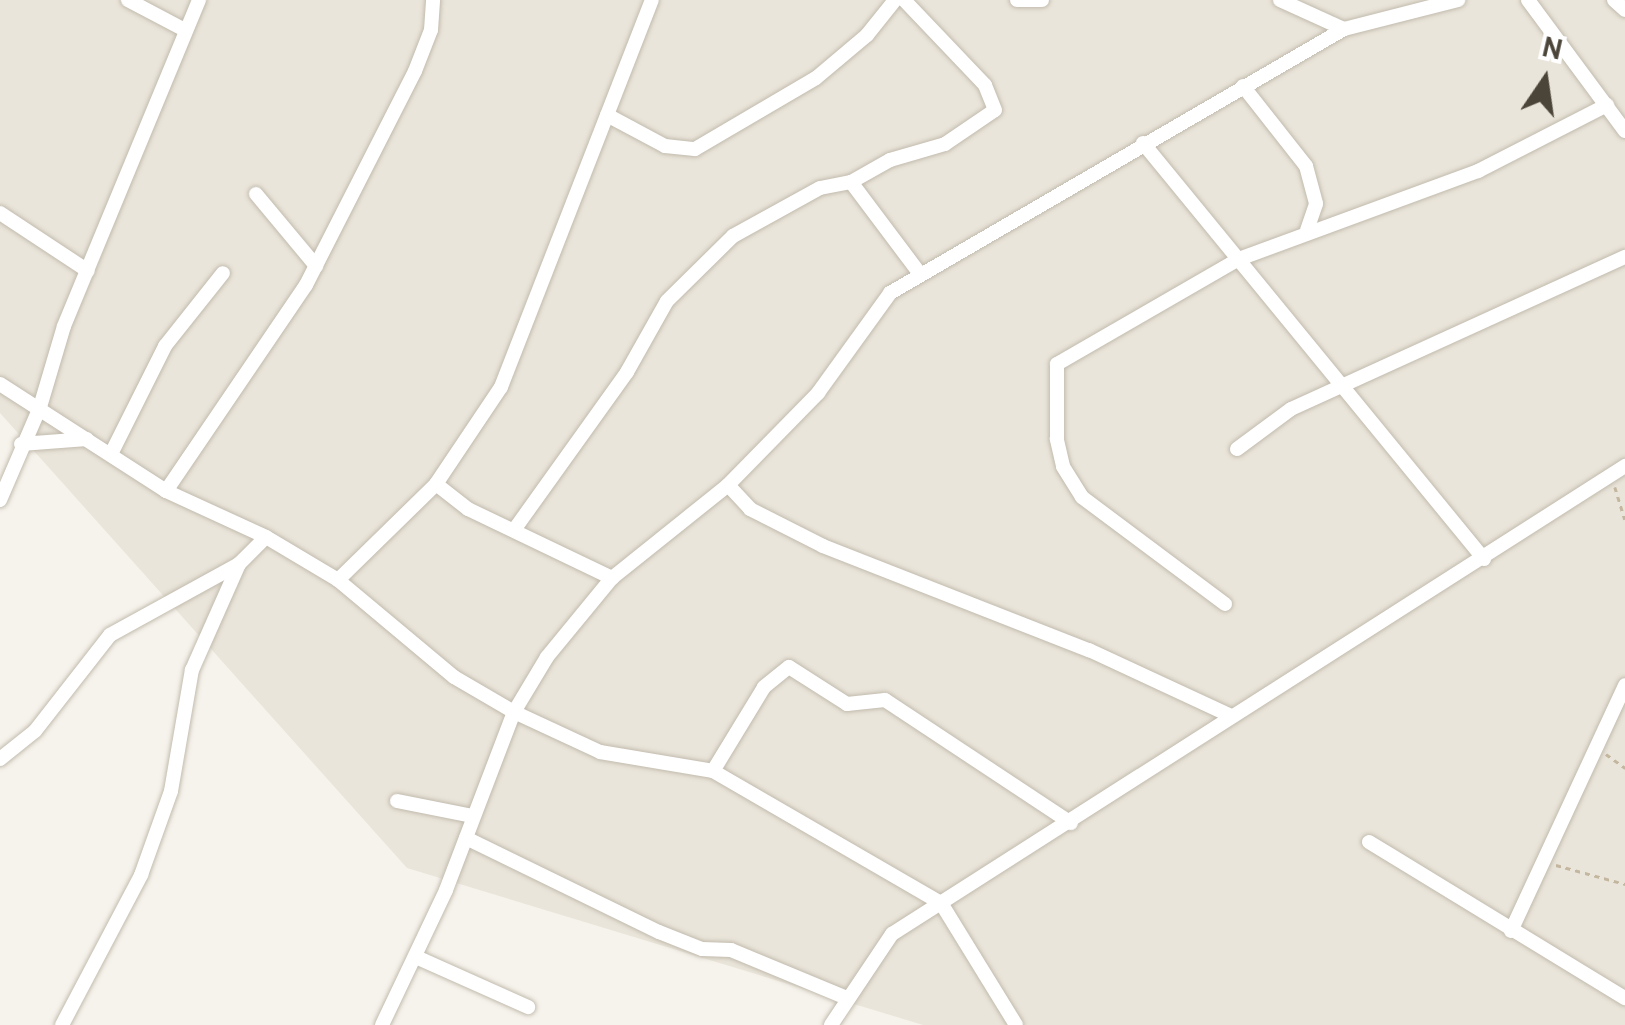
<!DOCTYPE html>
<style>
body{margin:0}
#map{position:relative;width:1625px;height:1025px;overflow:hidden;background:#f6f3ec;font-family:Overpass,sans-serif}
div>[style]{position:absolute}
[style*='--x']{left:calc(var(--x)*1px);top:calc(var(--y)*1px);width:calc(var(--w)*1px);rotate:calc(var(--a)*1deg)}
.residential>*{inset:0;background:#eae5da}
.path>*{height:2.5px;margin-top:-1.25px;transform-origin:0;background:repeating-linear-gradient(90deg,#c4b79f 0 5px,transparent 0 10px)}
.roads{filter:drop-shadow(0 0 2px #c2bbae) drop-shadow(0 0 2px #c2bbae)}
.minor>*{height:14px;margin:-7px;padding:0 7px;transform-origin:7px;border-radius:7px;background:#fff}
span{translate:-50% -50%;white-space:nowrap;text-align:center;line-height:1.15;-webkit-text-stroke:9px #fff;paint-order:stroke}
.north{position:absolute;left:1495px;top:30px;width:100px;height:100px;-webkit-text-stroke:8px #fff;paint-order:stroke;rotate:13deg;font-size:28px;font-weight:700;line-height:40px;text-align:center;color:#4b4439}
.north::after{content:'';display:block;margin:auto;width:35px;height:45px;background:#4b4439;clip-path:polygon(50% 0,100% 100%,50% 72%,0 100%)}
</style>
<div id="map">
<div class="residential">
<div style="clip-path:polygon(0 0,1625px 0,1625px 1025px,923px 1025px,407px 868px,0 413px)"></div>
</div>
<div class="path">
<div style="--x:1615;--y:487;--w:34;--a:73"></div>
<div style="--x:1606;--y:754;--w:24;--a:36"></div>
<div style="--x:1556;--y:865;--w:72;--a:15.4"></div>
</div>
<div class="roads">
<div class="minor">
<div style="--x:128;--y:0;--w:64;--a:27.8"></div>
<div style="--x:1017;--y:0;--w:25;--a:0"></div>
<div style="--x:1280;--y:0;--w:70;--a:24.4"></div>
<div style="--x:1528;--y:0;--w:163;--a:53.5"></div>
<div style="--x:1614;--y:0;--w:15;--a:42"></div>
<div style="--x:1243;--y:86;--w:102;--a:51.8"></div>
<div style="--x:1306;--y:166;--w:39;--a:75"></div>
<div style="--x:1316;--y:204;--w:28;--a:109"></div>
<div style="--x:607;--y:115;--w:66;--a:28.1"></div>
<div style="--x:665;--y:146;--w:30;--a:6"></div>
<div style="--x:695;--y:149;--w:140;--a:-30.4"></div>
<div style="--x:816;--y:78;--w:67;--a:-40.1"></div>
<div style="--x:867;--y:35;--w:45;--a:-51.3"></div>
<div style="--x:1143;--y:143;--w:538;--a:50.66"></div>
<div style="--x:851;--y:182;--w:45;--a:-29.4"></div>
<div style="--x:890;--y:160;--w:57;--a:-16.2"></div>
<div style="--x:945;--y:144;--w:60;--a:-34.2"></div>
<div style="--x:995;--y:110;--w:27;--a:-112"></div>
<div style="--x:985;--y:85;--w:117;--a:-133.6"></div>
<div style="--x:256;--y:194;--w:94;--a:50.2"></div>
<div style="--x:0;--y:213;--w:105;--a:33.4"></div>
<div style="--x:0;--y:384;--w:197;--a:32.8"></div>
<div style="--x:166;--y:491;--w:110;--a:24.7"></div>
<div style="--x:266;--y:537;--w:84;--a:30.8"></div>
<div style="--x:338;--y:580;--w:151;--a:39.9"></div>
<div style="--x:454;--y:677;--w:69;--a:30.3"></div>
<div style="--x:514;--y:712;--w:95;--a:24.9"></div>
<div style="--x:600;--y:752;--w:115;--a:9.5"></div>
<div style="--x:713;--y:771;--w:263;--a:30.1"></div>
<div style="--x:941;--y:903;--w:143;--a:58.4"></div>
<div style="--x:21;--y:444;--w:66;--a:-4.3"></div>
<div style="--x:1237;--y:449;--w:67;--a:-36.5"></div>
<div style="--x:1291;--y:409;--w:367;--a:-24.5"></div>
<div style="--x:111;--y:454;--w:121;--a:-63.4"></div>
<div style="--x:165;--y:346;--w:93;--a:-51.5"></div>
<div style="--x:436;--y:484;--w:41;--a:38"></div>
<div style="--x:468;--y:509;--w:160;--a:25.6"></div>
<div style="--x:728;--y:485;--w:33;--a:47"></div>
<div style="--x:750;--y:509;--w:82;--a:26.9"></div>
<div style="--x:823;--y:546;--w:286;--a:21.4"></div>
<div style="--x:1089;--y:650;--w:157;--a:24.9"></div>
<div style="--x:166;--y:491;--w:249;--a:-55.8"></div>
<div style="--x:306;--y:285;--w:240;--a:-63"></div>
<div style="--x:415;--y:71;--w:44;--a:-68.7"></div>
<div style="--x:431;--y:30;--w:30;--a:-86"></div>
<div style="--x:0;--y:500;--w:101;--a:-66.7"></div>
<div style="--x:40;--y:407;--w:84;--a:-73.5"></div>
<div style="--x:64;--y:326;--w:353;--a:-67.5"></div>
<div style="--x:514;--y:530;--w:194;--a:-54.4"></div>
<div style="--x:627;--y:372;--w:81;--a:-60.6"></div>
<div style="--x:667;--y:301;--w:93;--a:-44.6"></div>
<div style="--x:733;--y:236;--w:99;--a:-28.9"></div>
<div style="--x:820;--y:188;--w:32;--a:-11"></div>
<div style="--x:851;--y:182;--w:115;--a:53.1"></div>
<div style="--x:338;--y:580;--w:137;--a:-44.4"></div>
<div style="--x:436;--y:484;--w:117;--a:-56.2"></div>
<div style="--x:501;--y:387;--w:415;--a:-68.7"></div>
<div style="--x:1225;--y:604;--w:179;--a:-143.2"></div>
<div style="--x:1082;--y:497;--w:36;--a:-122"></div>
<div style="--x:1063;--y:466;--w:28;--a:-103"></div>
<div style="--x:1057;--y:439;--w:75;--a:-90"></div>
<div style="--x:1057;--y:364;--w:210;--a:-30"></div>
<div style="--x:1239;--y:259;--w:255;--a:-20.2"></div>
<div style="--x:1478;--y:171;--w:145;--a:-27.1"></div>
<div style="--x:0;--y:759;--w:45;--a:-38.7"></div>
<div style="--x:35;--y:731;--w:122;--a:-52"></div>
<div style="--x:110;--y:635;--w:147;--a:-28.8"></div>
<div style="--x:239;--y:564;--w:38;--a:-45"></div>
<div style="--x:713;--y:771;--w:98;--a:-58.7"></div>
<div style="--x:764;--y:687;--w:32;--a:-39"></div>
<div style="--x:789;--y:667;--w:69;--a:32.5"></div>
<div style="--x:847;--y:704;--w:38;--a:-6"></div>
<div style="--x:885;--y:700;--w:223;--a:33.5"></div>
<div style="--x:397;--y:801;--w:77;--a:11.2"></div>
<div style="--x:466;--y:838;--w:215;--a:26"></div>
<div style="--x:659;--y:932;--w:46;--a:21.6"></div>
<div style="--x:702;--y:949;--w:29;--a:2"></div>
<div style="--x:731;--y:950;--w:126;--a:22.5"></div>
<div style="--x:1369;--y:842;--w:300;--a:31.4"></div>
<div style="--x:1511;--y:931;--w:271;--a:-65.1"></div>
<div style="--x:416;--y:957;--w:123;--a:24.1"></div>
<div style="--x:62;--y:1025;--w:170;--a:-62.2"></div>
<div style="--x:141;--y:875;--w:89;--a:-70.3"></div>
<div style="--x:171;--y:791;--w:123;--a:-80.2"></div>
<div style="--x:192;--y:670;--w:116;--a:-66.1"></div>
<div style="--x:382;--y:1025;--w:149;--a:-64.6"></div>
<div style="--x:446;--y:890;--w:191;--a:-69.1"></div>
<div style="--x:514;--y:712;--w:64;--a:-59"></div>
<div style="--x:547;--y:657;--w:102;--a:-50.6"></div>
<div style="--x:612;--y:578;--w:149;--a:-38.7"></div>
<div style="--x:728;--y:485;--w:129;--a:-45.6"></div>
<div style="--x:818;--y:393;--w:123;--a:-54.2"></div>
<div style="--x:890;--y:293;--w:525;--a:-30.18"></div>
<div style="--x:1344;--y:29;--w:118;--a:-14.3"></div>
<div style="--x:831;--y:1025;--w:110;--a:-56.2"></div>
<div style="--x:892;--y:934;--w:870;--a:-32.56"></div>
</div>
</div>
<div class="north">N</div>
</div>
